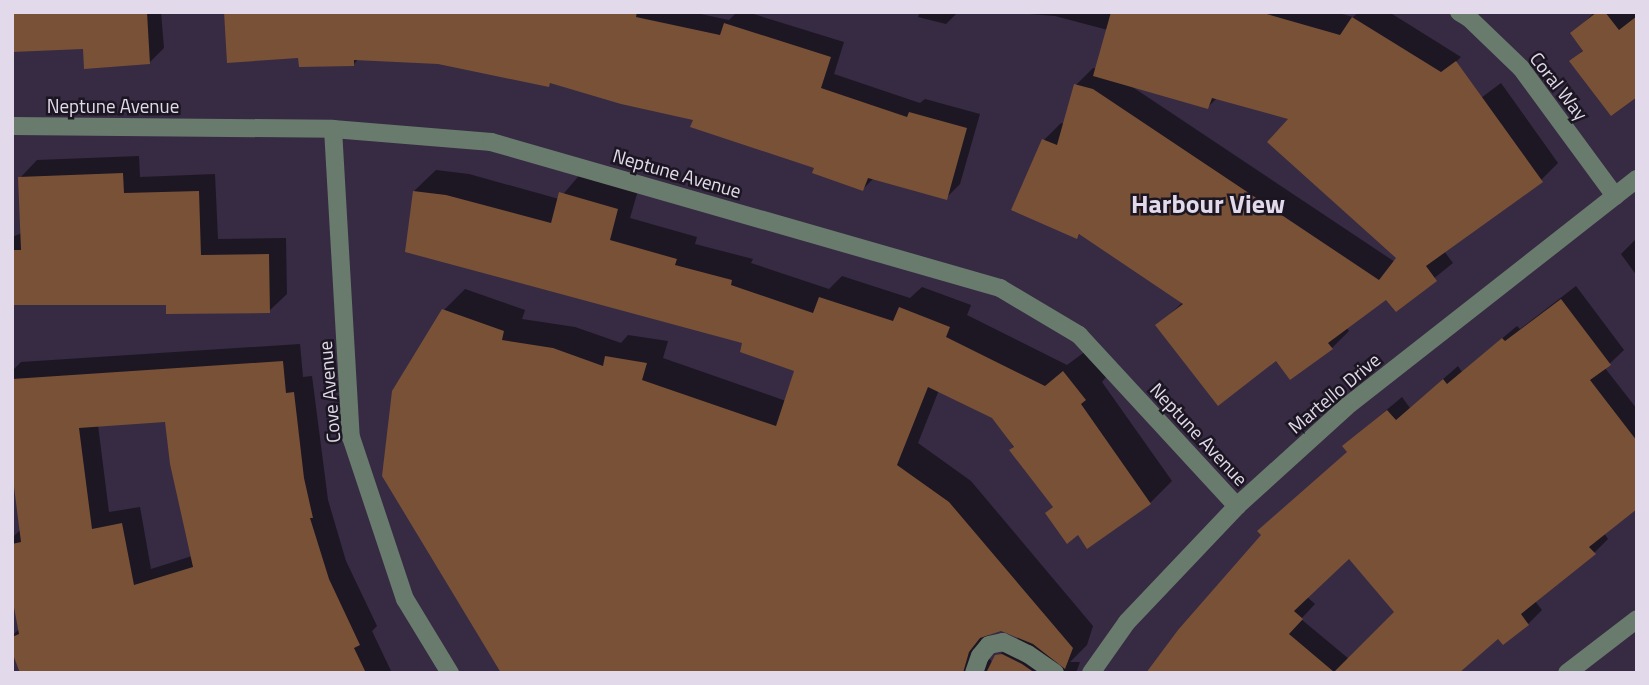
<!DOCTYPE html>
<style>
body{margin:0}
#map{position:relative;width:1649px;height:685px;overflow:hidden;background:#372a43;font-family:"Titillium Web",sans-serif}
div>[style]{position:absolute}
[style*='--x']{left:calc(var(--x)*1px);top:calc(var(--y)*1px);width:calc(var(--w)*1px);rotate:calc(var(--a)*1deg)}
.shadow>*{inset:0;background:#0007}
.building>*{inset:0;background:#785137}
.minor>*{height:18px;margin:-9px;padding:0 9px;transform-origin:9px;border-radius:9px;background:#697b6d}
span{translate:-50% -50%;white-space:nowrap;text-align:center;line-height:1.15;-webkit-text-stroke:5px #1b1621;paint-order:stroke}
.street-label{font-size:19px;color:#e2daea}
.district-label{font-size:26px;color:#e2daea;font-weight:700}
.frame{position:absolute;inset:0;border:14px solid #e2daea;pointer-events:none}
</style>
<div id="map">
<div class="shadow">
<div style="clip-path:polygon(12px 12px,161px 12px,164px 48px,150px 62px,85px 48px)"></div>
<div style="clip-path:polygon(226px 12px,691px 12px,729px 20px,737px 12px,747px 12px,844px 42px,834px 74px,920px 103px,925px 99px,980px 114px,960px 184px,946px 198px,874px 178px,863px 189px,816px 167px,695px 118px,552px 81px,549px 85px,438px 63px,359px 58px,354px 64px)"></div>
<div style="clip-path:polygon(920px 12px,958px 12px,946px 24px,918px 17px)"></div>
<div style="clip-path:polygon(evenodd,1005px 12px,1335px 12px,1353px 17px,1359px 12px,1389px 12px,1461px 57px,1400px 117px,1422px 142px,1501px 83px,1558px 163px,1541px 180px,1444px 251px,1453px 263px,1396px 309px,1387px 297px,1346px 327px,1349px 331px,1332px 348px,1277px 359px,1157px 326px,1183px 302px,1081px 233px,1077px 237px,1013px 209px,1044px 140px,1061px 123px,1065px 124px,1076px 85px,1093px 68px,1097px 69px,1108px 30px,1055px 16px,1005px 12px,1131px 86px,1208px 107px,1217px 98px,1291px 118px,1398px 258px,1395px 262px,1131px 86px)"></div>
<div style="clip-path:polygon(1595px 12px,1637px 12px,1637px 95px,1571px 62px,1584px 49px,1577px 29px)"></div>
<div style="clip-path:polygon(139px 156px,140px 177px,215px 174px,218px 239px,286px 238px,287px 294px,269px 311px,168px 303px,12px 303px,12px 237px,22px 233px,20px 178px,37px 160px)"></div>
<div style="clip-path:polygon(evenodd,436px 170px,469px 174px,559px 199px,583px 171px,639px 187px,630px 218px,697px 237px,695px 244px,753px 259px,751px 263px,829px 289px,842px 276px,910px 298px,922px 287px,971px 305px,967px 315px,1067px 365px,1086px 351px,1106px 377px,1102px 382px,1172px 481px,1150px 503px,1088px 546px,1079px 533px,1047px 513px,1054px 506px,993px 417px,939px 390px,918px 443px,971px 481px,1093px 626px,1087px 645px,1070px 662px,1080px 662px,1076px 673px,503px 673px,443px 311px,465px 289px,525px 310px,522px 319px,575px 327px,621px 343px,628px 335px,668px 341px,663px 358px,786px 401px,797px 370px,744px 341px,414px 191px,436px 170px,1002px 629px,1020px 636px,992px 662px,984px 652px,989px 633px,1002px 629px)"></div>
<div style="clip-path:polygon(1637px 238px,1637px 276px,1621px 254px)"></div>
<div style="clip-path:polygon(evenodd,1576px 286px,1624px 350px,1605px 368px,1637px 409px,1637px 507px,1604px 533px,1608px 539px,1594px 553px,1535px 601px,1542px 610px,1528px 624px,1498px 636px,1456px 673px,1149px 673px,1349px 451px,1345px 446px,1359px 433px,1402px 397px,1410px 408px,1458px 366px,1462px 372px,1517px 326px,1520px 329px,1576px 286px,1350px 556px,1396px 612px,1349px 659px,1301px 619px,1315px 604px,1306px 596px,1350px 556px)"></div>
<div style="clip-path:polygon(evenodd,300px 344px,303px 377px,312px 376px,328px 500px,346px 561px,377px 626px,372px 631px,392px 673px,22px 673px,12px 647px,12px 636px,20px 628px,12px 588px,12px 538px,21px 529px,12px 456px,12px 371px,21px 362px,300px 344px,167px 420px,192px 556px,151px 569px,140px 507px,109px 512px,98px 425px,167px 420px)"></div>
</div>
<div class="building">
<div style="clip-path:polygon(12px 12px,147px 12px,150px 64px,84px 69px,83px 49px,12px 52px)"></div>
<div style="clip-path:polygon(224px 12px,637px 12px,636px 17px,720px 35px,724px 23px,831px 57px,821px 88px,907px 117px,909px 112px,967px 128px,947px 200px,868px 178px,863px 191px,812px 173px,814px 168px,690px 127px,693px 120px,621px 104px,550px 83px,549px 87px,438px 64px,354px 60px,354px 66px,299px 67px,298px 58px,227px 63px)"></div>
<div style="clip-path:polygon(1111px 12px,1260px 12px,1340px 35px,1352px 17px,1441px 72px,1456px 61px,1543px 182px,1426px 266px,1437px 281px,1396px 312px,1386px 300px,1328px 343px,1333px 349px,1290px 380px,1276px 361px,1218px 406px,1155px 325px,1183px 304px,1079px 234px,1077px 239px,1011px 210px,1042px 139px,1057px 145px,1074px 84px,1093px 89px,1379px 280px,1396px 258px,1267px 142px,1288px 119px,1212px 98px,1208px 109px,1093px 76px)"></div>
<div style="clip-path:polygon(1597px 12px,1605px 12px,1619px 30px,1637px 16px,1637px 97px,1611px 116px,1569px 61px,1583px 51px,1570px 33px)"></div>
<div style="clip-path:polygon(123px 173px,124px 193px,199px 191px,201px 255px,269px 254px,270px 313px,166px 314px,166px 305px,12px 305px,12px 250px,21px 250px,18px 177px)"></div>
<div style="clip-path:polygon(413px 191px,446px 195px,551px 223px,559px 192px,618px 209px,610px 240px,677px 259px,675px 265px,732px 280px,731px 285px,813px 313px,819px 297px,893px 321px,899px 307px,950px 327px,946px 337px,1045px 386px,1063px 371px,1086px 400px,1081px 404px,1151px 504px,1087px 549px,1078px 535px,1067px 544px,1045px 513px,1053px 507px,1009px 450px,1014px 447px,992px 418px,928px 387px,897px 465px,949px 502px,1073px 648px,1065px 669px,1033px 644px,1001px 631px,980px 638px,969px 652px,963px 673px,501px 673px,382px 476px,392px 391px,442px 309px,504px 331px,502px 340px,553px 348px,603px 366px,605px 356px,647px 363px,642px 380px,776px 426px,794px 371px,740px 352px,742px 343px,405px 252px)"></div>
<div style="clip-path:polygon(evenodd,1561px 299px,1611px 365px,1590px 380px,1637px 441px,1637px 509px,1589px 547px,1596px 554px,1521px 614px,1529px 625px,1503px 645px,1498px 639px,1459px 673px,1146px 673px,1178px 630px,1261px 535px,1257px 531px,1347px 452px,1342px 446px,1387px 410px,1396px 420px,1443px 379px,1447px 384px,1502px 338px,1505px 341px,1561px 299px,1349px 559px,1394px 612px,1334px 672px,1289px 634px,1303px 619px,1294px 611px,1349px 559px)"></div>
<div style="clip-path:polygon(evenodd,283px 361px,286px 393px,294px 392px,304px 478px,313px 518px,310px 518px,329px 579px,360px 645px,354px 648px,366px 673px,20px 673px,12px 652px,12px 637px,19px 634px,12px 597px,12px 544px,21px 542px,12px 471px,12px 379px,283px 361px,165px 422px,170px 464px,193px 567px,134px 585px,122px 523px,92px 529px,79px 428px,165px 422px)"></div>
<div style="clip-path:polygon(1002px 654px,1022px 664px,1035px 673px,986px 673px,995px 655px)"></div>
</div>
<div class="minor">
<div style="--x:1459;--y:12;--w:12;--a:31"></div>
<div style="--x:1469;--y:18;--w:72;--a:43.9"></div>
<div style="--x:1521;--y:68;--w:159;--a:53.7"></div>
<div style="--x:12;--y:126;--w:321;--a:0.5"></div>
<div style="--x:333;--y:129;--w:159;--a:4.7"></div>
<div style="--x:491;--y:142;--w:530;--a:16"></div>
<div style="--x:1000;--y:288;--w:92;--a:30.7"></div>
<div style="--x:1079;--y:335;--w:233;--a:47.3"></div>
<div style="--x:333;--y:129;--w:309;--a:86.7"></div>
<div style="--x:351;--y:437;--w:171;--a:71.6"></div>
<div style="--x:405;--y:599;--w:87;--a:58.7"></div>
<div style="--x:974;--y:673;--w:18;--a:-71"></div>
<div style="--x:980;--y:656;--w:14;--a:-51"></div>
<div style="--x:989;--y:645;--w:14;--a:-12"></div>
<div style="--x:1003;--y:642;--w:28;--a:26"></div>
<div style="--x:1028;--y:654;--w:33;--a:35"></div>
<div style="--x:1091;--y:673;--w:62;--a:-54.8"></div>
<div style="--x:1127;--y:622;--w:160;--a:-46.5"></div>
<div style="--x:1237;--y:506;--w:147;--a:-42.2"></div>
<div style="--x:1346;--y:407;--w:370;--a:-38.1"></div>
<div style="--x:1567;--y:673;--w:88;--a:-37.6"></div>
</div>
<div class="street-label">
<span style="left:1559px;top:86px;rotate:52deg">Coral Way</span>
<span style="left:113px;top:106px">Neptune Avenue</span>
<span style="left:677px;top:173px;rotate:16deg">Neptune Avenue</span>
<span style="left:329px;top:392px;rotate:-95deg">Cove Avenue</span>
<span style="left:1334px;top:393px;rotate:-40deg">Martello Drive</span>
<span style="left:1199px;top:434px;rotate:47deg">Neptune Avenue</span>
</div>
<div class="district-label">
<span style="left:1208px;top:204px">Harbour View</span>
</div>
<div class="frame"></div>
</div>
